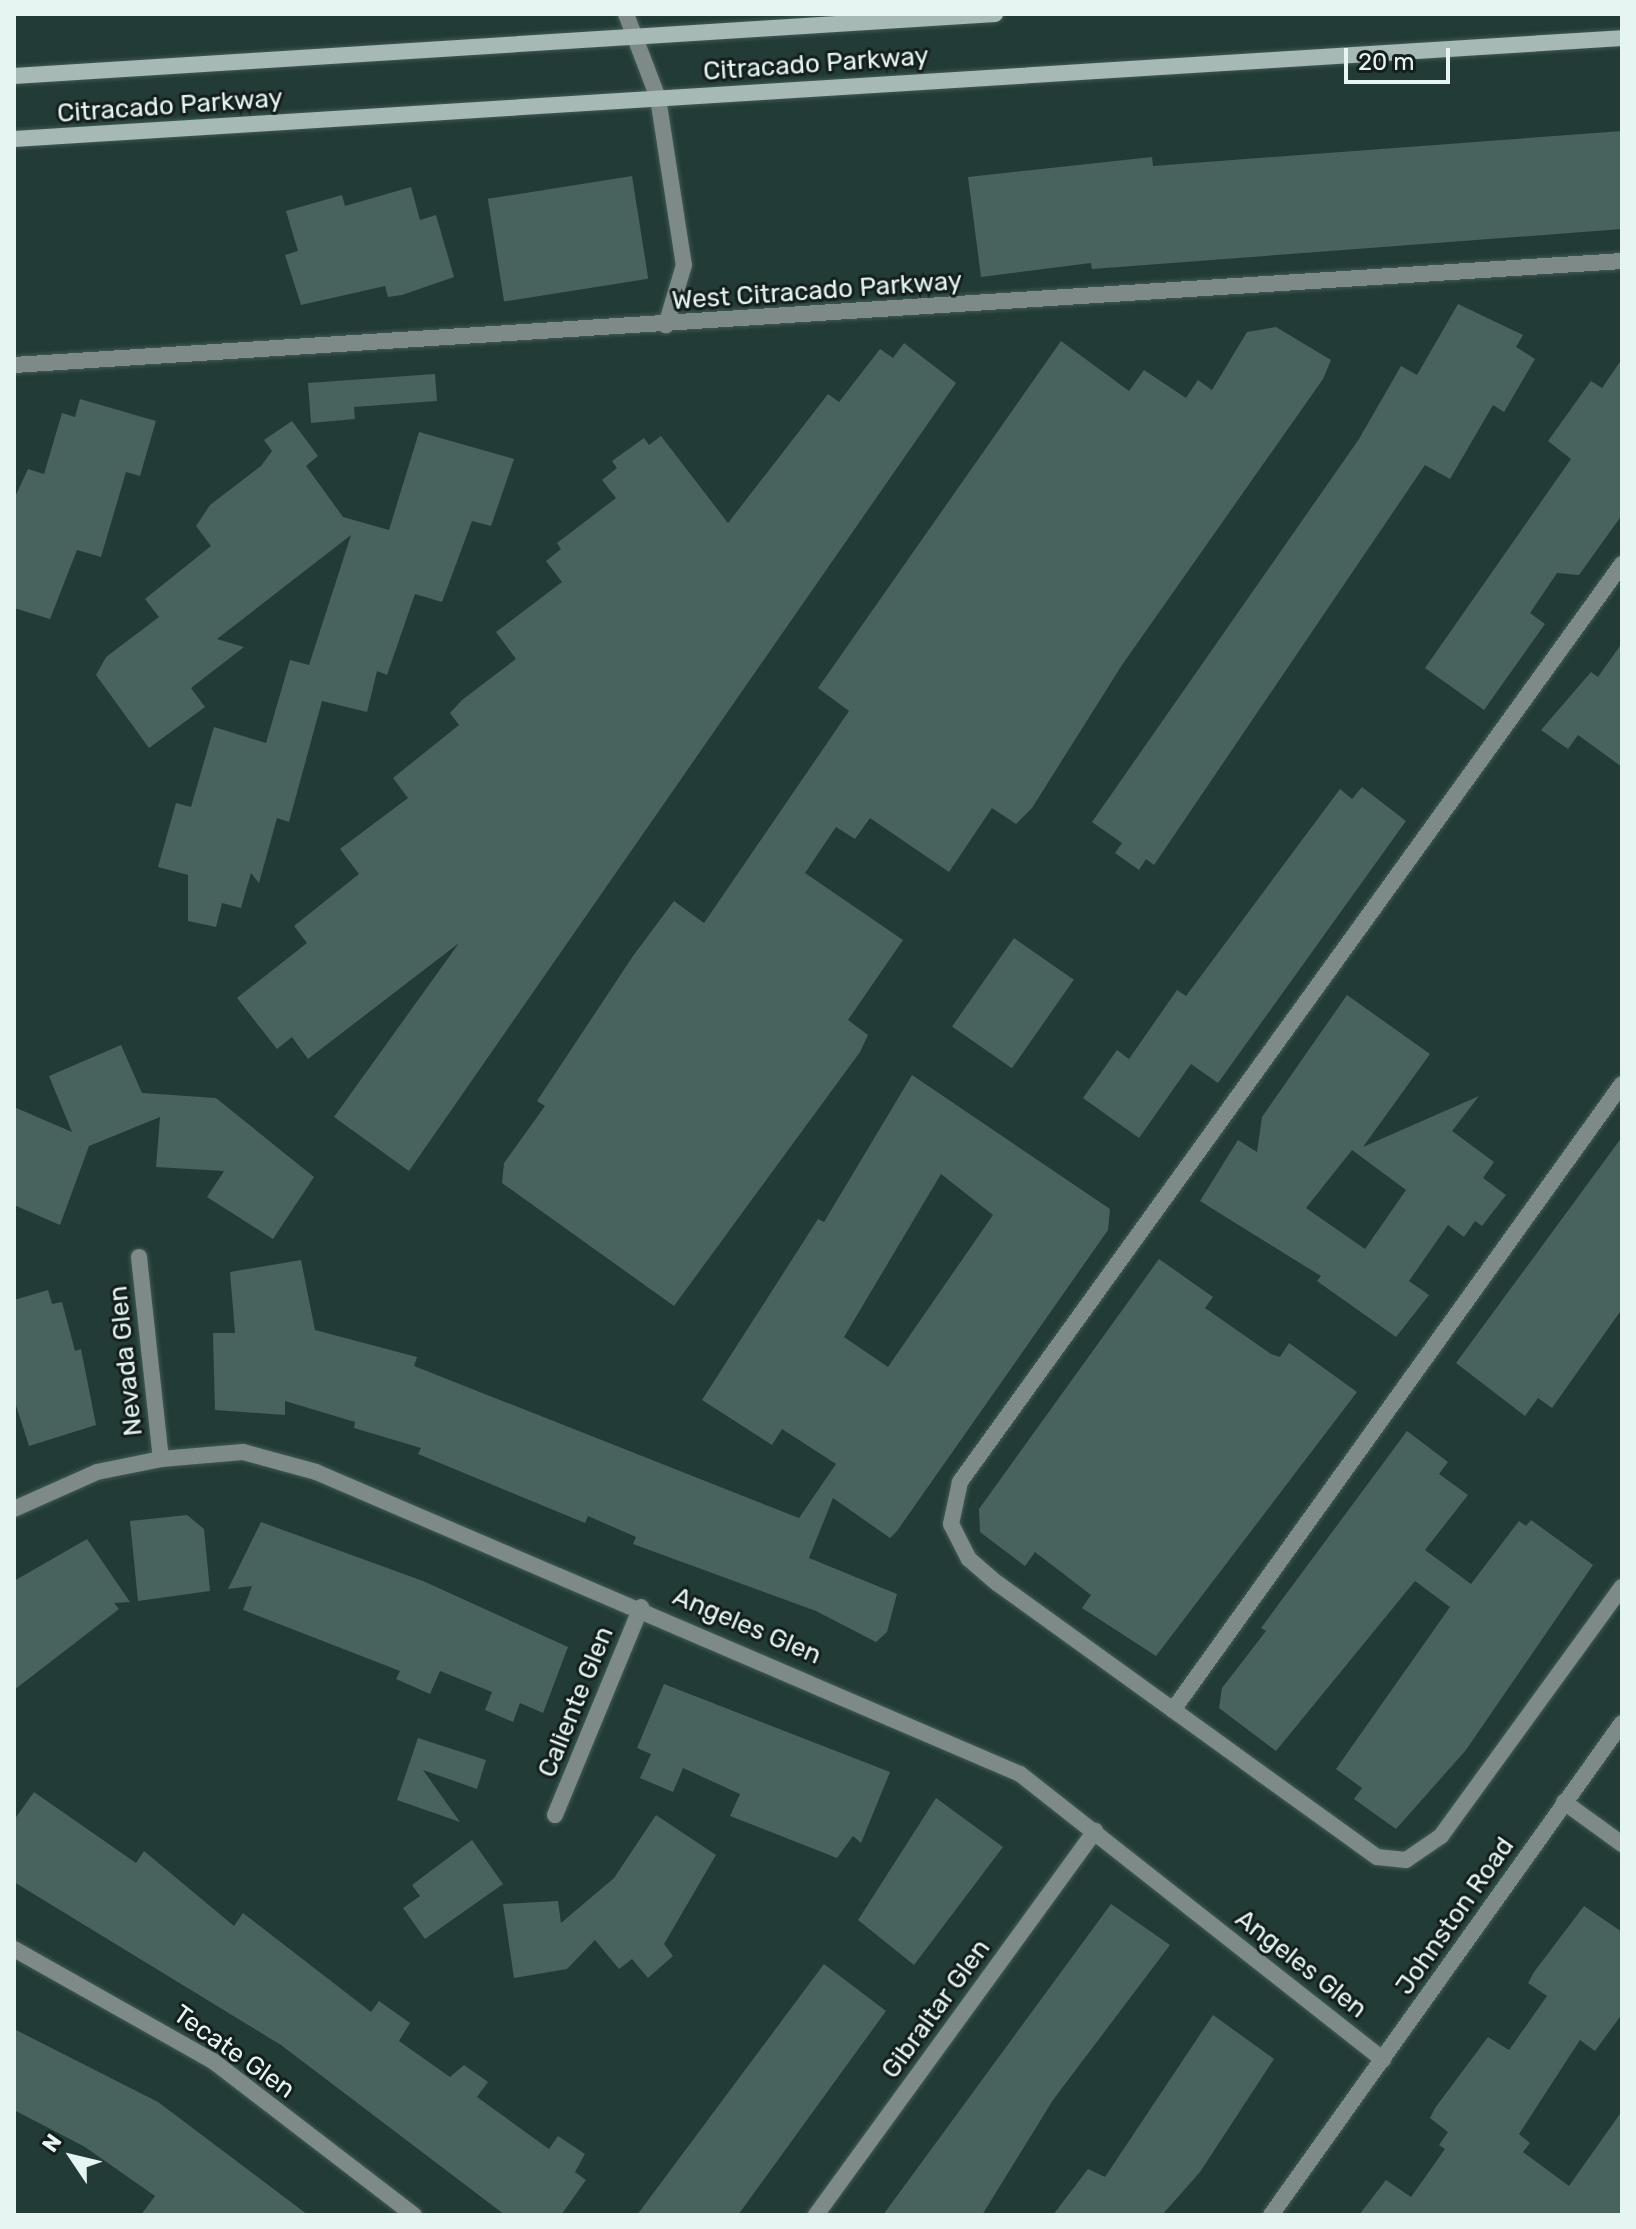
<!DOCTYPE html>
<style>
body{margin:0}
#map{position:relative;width:1636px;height:2229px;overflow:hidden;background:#223b36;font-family:Rubik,sans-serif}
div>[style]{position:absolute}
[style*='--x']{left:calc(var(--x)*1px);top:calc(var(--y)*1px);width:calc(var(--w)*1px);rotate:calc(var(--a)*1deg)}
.building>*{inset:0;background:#48625d;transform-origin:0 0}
.roads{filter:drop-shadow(0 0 2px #415954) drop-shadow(0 0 2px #415954)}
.street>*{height:16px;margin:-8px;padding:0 8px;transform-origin:8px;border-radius:8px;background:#7e8a87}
.secondary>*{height:16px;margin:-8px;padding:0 8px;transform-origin:8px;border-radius:8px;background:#a6b9b5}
span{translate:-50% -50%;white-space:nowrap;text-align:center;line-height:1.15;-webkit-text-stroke:6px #141f1d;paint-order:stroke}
.street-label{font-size:26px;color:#e6f5f1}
.frame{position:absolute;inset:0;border:16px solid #e6f5f1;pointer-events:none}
.north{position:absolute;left:32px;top:2117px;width:80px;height:80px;-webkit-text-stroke:6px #141f1d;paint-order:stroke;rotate:305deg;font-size:22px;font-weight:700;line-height:32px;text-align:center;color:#e6f5f1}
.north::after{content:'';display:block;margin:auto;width:28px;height:36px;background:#e6f5f1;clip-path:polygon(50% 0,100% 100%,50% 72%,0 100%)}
.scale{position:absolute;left:1344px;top:48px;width:106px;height:36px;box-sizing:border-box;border:4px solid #e6f5f1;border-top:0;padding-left:10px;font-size:24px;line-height:28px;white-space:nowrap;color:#e6f5f1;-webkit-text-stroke:6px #141f1d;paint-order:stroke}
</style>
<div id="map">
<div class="building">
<div style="clip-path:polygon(1622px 131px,1622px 229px,1092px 269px,1091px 263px,981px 277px,968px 177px,1152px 157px,1153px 166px)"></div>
<div style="left:632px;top:176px;width:104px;height:146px;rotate:81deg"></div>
<div style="clip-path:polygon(411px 187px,420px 220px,436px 215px,454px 277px,402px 295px,388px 297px,385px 286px,301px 305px,285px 255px,298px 251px,286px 211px,342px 195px,345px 206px)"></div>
<div style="clip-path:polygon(1458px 304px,1523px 335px,1516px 347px,1535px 359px,1504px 412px,1493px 405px,1450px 479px,1425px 465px,1154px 865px,1146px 859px,1139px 870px,1115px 853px,1122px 843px,1092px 822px,1359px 439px,1401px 366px,1417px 375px)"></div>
<div style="clip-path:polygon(1276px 327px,1331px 360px,1323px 379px,1122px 665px,1032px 808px,1016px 824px,992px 808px,949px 872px,870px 818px,855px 839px,836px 827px,805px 873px,903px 940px,848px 1020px,868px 1035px,860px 1052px,674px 1306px,502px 1183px,504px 1163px,545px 1106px,537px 1101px,633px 956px,674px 901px,704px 923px,849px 711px,818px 688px,1061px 341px,1129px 391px,1144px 370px,1186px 398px,1198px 380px,1212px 390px,1247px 332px)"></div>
<div style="clip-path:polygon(904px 343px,956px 383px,409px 1171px,334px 1117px,459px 943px,308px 1059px,292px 1037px,277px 1049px,237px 998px,307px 943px,294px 926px,359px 874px,340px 849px,408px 798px,393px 778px,459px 725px,450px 713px,462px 700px,516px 659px,496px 632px,562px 582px,546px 561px,561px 549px,557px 543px,616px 498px,602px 480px,617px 468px,612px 461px,644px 438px,649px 445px,661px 436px,728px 523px,828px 394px,839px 402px,880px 349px,893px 358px)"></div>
<div style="clip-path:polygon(1622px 359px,1622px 515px,1579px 575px,1557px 573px,1530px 613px,1545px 624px,1484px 710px,1425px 668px,1571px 459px,1548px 441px,1591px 381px,1602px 388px)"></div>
<div style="clip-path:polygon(435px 374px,437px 401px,354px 407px,355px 419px,311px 423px,308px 383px)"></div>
<div style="clip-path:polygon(80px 399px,156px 421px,140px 476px,126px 472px,101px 557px,77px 550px,50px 619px,14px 608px,14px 499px,28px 469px,44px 474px,62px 413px,75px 417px)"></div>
<div style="clip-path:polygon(292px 421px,318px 456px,306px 466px,343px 517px,389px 530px,419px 432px,514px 459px,491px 526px,472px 521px,442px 602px,415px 594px,387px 675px,377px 671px,367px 712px,322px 701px,289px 822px,277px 818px,259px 883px,251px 873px,241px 908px,222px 903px,216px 927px,188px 921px,188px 875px,158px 867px,176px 803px,191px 807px,214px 727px,266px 743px,290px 660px,309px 665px,351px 535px,217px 639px,244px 647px,191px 688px,205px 707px,149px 748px,96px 675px,106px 657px,159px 617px,145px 599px,211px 546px,196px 526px,210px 505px,261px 466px,272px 451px,264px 440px)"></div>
<div style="clip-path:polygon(1622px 643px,1622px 767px,1578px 735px,1568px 749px,1541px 730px,1591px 672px,1598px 677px)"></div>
<div style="clip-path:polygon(1362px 787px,1406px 821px,1218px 1083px,1191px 1064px,1139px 1138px,1083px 1098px,1117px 1050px,1129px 1059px,1177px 990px,1186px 996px,1340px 789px,1352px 799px)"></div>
<div style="left:1014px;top:938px;width:73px;height:108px;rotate:35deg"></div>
<div style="clip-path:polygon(evenodd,1347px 995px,1430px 1054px,1363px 1147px,1479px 1096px,1452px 1131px,1494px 1162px,1483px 1178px,1506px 1195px,1482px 1226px,1475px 1221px,1464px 1237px,1448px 1225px,1409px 1281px,1429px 1295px,1396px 1337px,1317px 1281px,1321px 1276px,1200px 1201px,1238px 1140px,1257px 1152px,1262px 1117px,1347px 995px,1352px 1150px,1406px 1190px,1365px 1249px,1306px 1208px,1352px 1150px)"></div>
<div style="clip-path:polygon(121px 1045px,142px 1093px,216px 1098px,314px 1177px,273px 1239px,207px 1197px,224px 1171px,156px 1167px,160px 1117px,89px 1146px,60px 1225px,14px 1205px,14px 1107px,72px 1132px,49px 1076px)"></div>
<div style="clip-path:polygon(evenodd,912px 1075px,1110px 1209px,1108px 1230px,897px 1531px,890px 1538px,833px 1498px,809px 1558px,897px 1594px,887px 1632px,876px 1642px,816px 1611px,633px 1544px,636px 1537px,588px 1516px,585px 1523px,418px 1454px,421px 1448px,354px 1428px,355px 1422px,285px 1401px,285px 1415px,215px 1410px,213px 1333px,235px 1333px,230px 1272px,301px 1260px,315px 1330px,417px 1357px,414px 1366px,799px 1518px,836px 1464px,782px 1429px,772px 1445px,702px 1400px,818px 1219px,824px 1222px,912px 1075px,941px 1174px,993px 1215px,888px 1367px,844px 1337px,941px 1174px)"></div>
<div style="clip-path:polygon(1622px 1137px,1622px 1309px,1552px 1408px,1538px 1398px,1525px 1416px,1456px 1363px)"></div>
<div style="clip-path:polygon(1159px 1259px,1213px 1297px,1205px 1308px,1271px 1354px,1280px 1357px,1289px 1343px,1357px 1392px,1156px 1656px,1082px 1608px,1091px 1595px,1035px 1552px,1025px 1566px,980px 1532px,979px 1509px)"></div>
<div style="clip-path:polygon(48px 1290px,52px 1304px,62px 1302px,75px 1351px,81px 1349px,96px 1425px,29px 1446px,14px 1399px,14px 1300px)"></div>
<div style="clip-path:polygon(1407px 1431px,1448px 1462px,1439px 1474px,1468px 1495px,1425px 1550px,1471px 1584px,1519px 1521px,1526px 1526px,1531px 1520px,1593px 1565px,1466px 1750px,1396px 1829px,1354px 1799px,1362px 1788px,1336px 1769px,1450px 1607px,1415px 1581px,1276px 1751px,1219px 1708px,1222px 1688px,1266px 1631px,1261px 1628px)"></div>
<div style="clip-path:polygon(187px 1515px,204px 1529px,210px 1591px,138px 1601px,130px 1521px)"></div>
<div style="clip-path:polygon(261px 1522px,423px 1581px,568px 1647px,543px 1713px,520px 1703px,513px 1722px,485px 1710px,492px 1692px,440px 1671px,430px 1694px,396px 1679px,400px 1671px,243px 1610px,252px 1586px,228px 1589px)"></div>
<div style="clip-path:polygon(87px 1539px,130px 1602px,114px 1603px,119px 1609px,14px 1690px,14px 1581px)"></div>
<div style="clip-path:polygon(664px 1684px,890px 1772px,861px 1843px,853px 1836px,837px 1858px,730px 1816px,740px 1794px,683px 1768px,673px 1792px,640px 1778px,651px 1754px,637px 1748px)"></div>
<div style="clip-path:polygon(418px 1738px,486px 1760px,477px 1789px,423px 1770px,460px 1822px,397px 1800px)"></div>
<div style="clip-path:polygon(34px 1792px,136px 1863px,144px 1851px,234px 1926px,243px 1913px,371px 2012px,379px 2001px,410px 2023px,399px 2041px,450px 2077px,464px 2065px,488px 2082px,477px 2097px,549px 2149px,558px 2136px,585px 2154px,575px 2172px,586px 2180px,561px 2215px,505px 2215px,281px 2045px,14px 1882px,14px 1820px)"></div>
<div style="clip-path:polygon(936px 1798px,1003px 1847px,914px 1965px,858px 1920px)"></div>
<div style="clip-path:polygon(656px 1815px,716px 1855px,664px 1944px,673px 1956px,648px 1978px,632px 1959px,619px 1969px,595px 1940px,567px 1969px,514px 1978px,503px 1904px,558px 1901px,561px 1923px,614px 1878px)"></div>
<div style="clip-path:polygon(472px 1840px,503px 1884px,425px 1939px,403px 1908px,420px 1896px,412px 1885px)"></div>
<div style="clip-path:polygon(1111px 1904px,1170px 1945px,1053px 2100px,982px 2215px,883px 2215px)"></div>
<div style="clip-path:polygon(1584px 1906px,1622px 1932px,1622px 2014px,1595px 2051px,1580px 2040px,1519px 2134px,1530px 2143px,1523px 2152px,1569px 2186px,1622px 2111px,1622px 2215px,1359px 2215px,1386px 2180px,1411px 2197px,1445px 2149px,1439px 2145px,1448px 2132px,1430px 2118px,1435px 2108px,1488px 2037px,1509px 2050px,1547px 1996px,1528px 1983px,1534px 1972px)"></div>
<div style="clip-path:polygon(824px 1964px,886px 2011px,738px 2215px,637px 2215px)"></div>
<div style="clip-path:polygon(1213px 2015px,1274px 2059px,1200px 2172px,1162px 2215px,1053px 2215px,1088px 2169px,1105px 2177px)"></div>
<div style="clip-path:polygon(14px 2029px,158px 2102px,308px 2215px,141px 2215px,155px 2196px,85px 2147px,14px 2110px)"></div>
</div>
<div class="roads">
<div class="street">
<div style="--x:626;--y:14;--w:90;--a:69.1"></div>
<div style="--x:658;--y:98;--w:169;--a:81.2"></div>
<div style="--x:684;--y:265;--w:63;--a:106.7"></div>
<div style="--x:14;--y:365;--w:1611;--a:-3.7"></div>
<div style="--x:1622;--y:564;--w:1132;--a:125.8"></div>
<div style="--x:960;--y:1482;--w:43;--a:102.1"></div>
<div style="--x:951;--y:1524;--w:39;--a:63"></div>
<div style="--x:969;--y:1559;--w:37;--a:41"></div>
<div style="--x:997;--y:1583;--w:468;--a:35.8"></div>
<div style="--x:1377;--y:1857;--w:29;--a:6"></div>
<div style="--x:1406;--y:1860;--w:42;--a:-34.4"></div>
<div style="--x:1441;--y:1836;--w:308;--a:-54"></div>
<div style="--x:139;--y:1257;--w:203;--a:83.8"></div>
<div style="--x:14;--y:1509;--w:91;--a:-24"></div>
<div style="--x:97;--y:1472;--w:65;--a:-11.5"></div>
<div style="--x:161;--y:1459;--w:82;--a:-4.9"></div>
<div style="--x:243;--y:1452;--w:76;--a:15.3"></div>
<div style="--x:316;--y:1472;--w:766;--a:23.22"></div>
<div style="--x:1020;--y:1774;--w:462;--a:38.2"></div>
<div style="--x:1173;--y:1710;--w:770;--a:-54.35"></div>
<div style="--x:1564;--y:1802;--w:72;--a:35.9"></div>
<div style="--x:555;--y:1815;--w:225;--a:-67.5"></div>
<div style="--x:14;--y:1949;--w:228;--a:29.4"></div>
<div style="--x:213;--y:2061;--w:253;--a:37.5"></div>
<div style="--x:816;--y:2215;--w:475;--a:-54"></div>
<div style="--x:1271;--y:2215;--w:604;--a:-54.5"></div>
</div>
<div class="secondary">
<div style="--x:14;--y:76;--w:983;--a:-3.62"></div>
<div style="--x:14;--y:139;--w:1611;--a:-3.59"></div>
</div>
</div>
<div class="street-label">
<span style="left:816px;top:64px;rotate:-4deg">Citracado Parkway</span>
<span style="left:170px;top:106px;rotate:-4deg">Citracado Parkway</span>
<span style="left:817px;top:291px;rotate:-4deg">West Citracado Parkway</span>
<span style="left:126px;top:1361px;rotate:-96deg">Nevada Glen</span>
<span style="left:747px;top:1626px;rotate:23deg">Angeles Glen</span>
<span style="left:576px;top:1702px;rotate:-68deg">Caliente Glen</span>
<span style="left:1455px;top:1916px;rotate:-55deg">Johnston Road</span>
<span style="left:1301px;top:1964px;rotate:38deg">Angeles Glen</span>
<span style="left:936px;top:2009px;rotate:-54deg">Gibraltar Glen</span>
<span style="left:234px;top:2052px;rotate:35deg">Tecate Glen</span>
</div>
<div class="frame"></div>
<div class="north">N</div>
<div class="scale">20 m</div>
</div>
